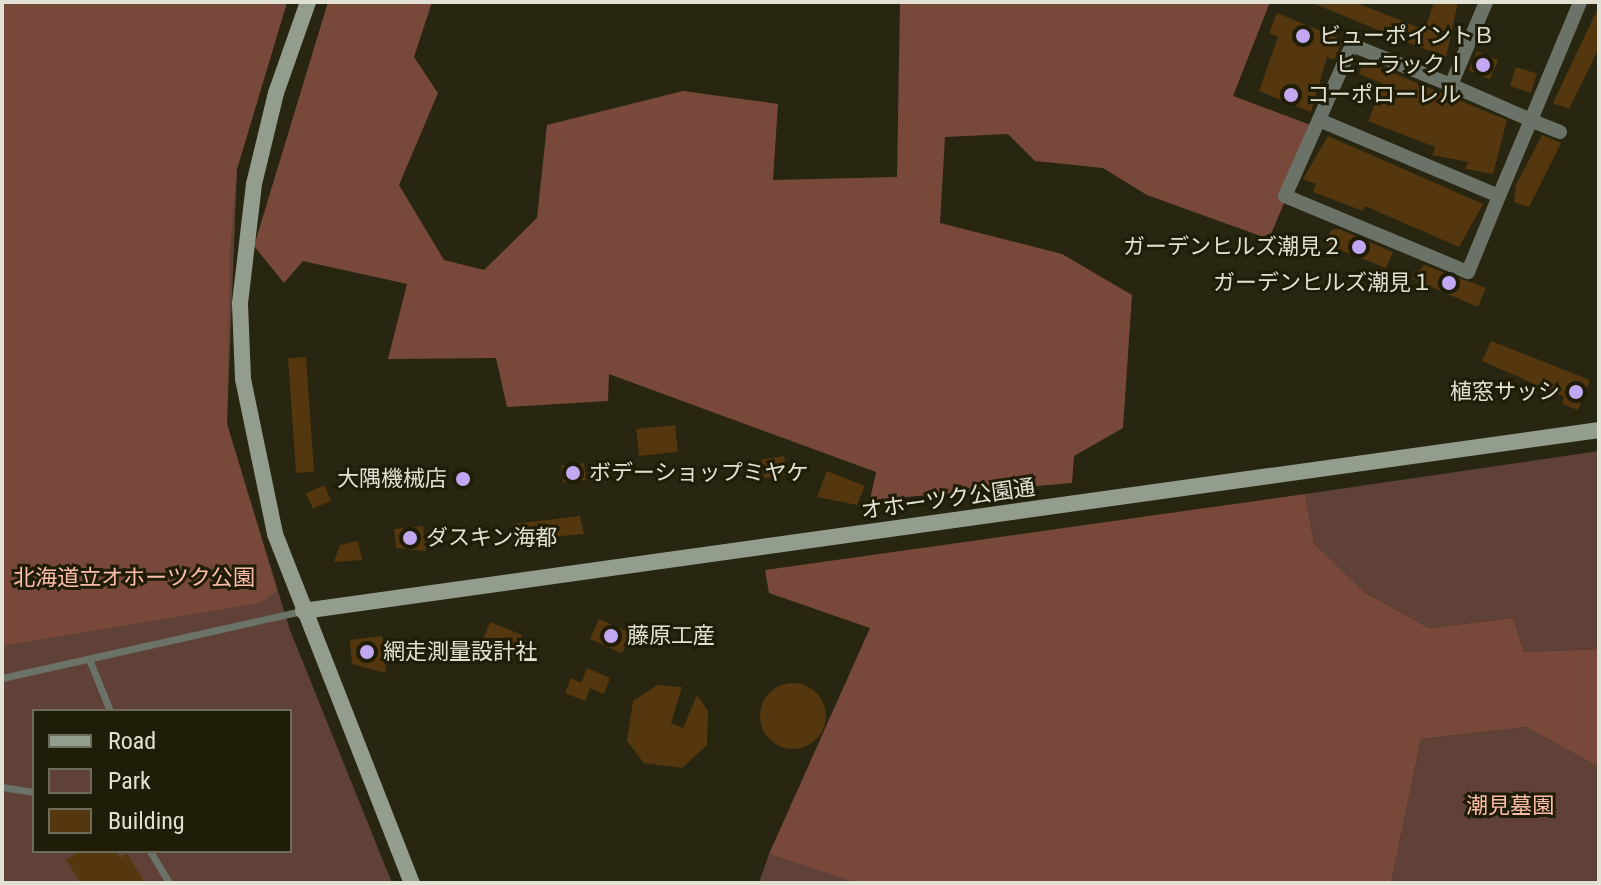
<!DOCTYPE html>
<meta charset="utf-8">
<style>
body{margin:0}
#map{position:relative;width:1601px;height:885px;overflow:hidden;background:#282610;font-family:"Roboto Condensed","Noto Sans JP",sans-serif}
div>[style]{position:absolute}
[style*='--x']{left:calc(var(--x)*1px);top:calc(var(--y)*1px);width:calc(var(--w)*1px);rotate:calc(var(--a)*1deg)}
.green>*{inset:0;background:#604137}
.forest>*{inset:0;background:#78493b}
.building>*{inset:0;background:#54370e;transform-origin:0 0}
.round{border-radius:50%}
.lane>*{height:7px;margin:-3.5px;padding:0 3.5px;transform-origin:3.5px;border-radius:3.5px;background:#6b7268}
.street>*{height:14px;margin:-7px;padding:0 7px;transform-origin:7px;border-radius:7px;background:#6b7268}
.secondary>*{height:16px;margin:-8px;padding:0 8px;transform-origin:8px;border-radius:8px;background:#929d8e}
.dots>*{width:22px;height:22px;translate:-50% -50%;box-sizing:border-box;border:4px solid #1f1d07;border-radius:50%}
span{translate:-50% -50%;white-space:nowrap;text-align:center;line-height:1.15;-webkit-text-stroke:6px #1f1d07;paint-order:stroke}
.poi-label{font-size:22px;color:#e1e1d3}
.left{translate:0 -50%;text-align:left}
.right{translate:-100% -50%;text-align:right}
.street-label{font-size:22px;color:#e1e1d3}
.park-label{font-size:22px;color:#fcbca8}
.frame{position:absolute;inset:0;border:4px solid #e1e1d3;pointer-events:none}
.legend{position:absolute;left:32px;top:709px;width:260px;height:144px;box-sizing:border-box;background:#1f1d07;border:2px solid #6d6b59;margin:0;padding:10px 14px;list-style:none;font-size:24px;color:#e1e1d3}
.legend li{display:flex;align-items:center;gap:16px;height:40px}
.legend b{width:40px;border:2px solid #6d6b59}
</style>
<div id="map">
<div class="green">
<div style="clip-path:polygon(evenodd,2px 2px,287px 2px,237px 169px,227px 424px,290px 630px,392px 883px,2px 883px,2px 2px,34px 711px,290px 711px,290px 851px,34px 851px,34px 711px)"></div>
<div style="clip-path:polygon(1599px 451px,1599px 649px,1524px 652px,1513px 618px,1429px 628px,1364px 592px,1314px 543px,1305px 494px)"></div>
<div style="clip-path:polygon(1526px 727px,1599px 767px,1599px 883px,1391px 883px,1421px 739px)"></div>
<div style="clip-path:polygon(769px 854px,852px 880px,858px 883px,759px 883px)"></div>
</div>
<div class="forest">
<div style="clip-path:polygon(2px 2px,287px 2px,237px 169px,230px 248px,227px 424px,277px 591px,260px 603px,2px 646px)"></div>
<div style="clip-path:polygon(328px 2px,432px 2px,414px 57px,438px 93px,399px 185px,444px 260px,484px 270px,537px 218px,547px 125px,683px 91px,778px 104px,773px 180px,897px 177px,900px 2px,1270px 2px,1233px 96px,1316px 127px,1269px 239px,1147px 195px,1103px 168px,1035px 161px,1008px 134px,945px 137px,940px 223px,1062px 254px,1132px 295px,1123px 428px,1074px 456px,1072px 483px,870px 500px,876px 472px,609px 374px,608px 401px,507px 407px,496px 358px,388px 359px,407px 284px,303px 261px,284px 283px,254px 246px)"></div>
<div style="clip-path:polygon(1305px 494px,1314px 543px,1364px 592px,1429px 628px,1513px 618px,1524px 652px,1599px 649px,1599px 767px,1526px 727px,1421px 739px,1391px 883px,858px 883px,769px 854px,870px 628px,769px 593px,765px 570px)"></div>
</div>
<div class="building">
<div style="clip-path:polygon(1310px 2px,1354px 2px,1425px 30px,1434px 2px,1458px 2px,1446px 58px)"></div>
<div style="clip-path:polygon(1599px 6px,1599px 48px,1569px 109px,1553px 103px)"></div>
<div style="clip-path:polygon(1277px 13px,1338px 38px,1341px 45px,1334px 60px,1327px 57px,1311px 112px,1259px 91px,1278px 37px,1269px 33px)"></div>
<div style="left:1477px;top:51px;width:23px;height:21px;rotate:23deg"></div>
<div style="clip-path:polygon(1364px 61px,1507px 120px,1493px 174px,1465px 169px,1468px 162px,1432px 155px,1435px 147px,1368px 121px,1383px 84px,1359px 74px)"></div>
<div style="left:1516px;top:67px;width:22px;height:20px;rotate:18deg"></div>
<div style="clip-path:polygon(1542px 135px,1561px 143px,1529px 207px,1514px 202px,1516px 185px)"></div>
<div style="clip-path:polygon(1328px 136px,1483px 204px,1459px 247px,1365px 206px,1363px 211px,1313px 192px,1316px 184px,1303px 179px)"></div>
<div style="clip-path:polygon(1339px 229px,1393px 252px,1386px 268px,1325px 244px,1331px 230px)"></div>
<div style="clip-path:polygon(1424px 265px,1486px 288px,1478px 307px,1412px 279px)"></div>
<div style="clip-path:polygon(1491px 341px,1590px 380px,1578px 410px,1562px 404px,1564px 397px,1482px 361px)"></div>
<div style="left:306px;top:357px;width:115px;height:18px;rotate:86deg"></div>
<div style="left:675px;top:425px;width:27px;height:39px;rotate:84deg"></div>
<div style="left:784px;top:456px;width:19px;height:23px;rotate:81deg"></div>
<div style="left:584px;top:463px;width:17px;height:23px;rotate:83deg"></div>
<div style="clip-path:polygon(827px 471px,865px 486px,857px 505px,817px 497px)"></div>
<div style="left:324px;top:485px;width:17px;height:20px;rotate:65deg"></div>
<div style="clip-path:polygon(580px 516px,584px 534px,515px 540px,513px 524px)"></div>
<div style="clip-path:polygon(423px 526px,426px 551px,396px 548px,394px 529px)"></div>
<div style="clip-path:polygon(358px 541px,362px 560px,334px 562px,340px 545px)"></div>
<div style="left:599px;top:619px;width:35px;height:22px;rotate:24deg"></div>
<div style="left:490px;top:622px;width:35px;height:25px;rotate:22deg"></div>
<div style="clip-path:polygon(382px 636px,386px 673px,352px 664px,350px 640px)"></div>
<div style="clip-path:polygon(587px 668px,610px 678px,604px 694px,590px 688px,585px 701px,565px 693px,571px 678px,581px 683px)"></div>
<div class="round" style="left:760px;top:683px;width:66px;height:66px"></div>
<div style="clip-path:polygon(657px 685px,682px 687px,671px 723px,683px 728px,697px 695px,708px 711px,707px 745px,682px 768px,644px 763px,627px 741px,633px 701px)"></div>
<div style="clip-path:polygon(80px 851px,115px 851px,120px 858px,127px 854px,145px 883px,81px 883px,66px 860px)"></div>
</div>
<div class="lane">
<div style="--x:89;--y:659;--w:56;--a:68"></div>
<div style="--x:2;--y:678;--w:306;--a:-12.6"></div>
<div style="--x:2;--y:787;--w:32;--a:9"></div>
<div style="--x:150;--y:851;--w:37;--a:59"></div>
</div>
<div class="street">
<div style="--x:1451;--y:85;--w:90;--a:-67.1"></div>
<div style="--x:1319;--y:120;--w:195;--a:22.9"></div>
<div style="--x:1560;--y:132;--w:31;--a:-158"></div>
<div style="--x:1531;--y:120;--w:87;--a:-156.4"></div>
<div style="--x:1451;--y:85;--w:107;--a:-158"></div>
<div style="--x:1352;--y:45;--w:165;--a:113.9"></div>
<div style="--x:1285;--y:196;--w:198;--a:22.6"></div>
<div style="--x:1468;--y:272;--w:82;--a:-67.8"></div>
<div style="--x:1499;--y:196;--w:82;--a:-67.2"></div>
<div style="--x:1531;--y:120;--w:128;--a:-67.4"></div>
</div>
<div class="secondary">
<div style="--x:308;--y:2;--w:96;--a:109.4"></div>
<div style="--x:276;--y:93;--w:94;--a:103.6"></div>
<div style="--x:254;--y:184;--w:121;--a:96.7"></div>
<div style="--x:240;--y:304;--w:75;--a:87.7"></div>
<div style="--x:243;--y:379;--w:158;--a:78.3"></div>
<div style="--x:275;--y:534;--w:375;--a:68.6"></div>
<div style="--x:303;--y:611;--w:1309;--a:-7.95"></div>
</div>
<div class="dots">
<div style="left:1303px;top:36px;background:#c2a8f3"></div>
<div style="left:1483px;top:65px;background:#c2a8f3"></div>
<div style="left:1291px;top:95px;background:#c2a8f3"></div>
<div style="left:1359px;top:247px;background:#c2a8f3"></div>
<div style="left:1449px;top:283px;background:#c2a8f3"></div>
<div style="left:1576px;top:392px;background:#c2a8f3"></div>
<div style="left:573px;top:473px;background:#c2a8f3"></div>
<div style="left:463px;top:479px;background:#c2a8f3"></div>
<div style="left:410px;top:538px;background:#c2a8f3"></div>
<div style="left:611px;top:636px;background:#c2a8f3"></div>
<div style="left:367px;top:652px;background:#c2a8f3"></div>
</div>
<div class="poi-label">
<span class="left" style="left:1319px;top:36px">ビューポイントＢ</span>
<span class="right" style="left:1467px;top:65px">ヒーラックⅠ</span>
<span class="left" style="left:1307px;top:95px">コーポローレル</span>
<span class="right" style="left:1343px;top:247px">ガーデンヒルズ潮見２</span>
<span class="right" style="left:1433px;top:283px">ガーデンヒルズ潮見１</span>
<span class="right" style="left:1560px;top:392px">植窓サッシ</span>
<span class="left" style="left:589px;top:473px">ボデーショップミヤケ</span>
<span class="right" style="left:447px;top:479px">大隅機械店</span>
<span class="left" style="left:426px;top:538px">ダスキン海都</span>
<span class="left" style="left:627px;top:636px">藤原工産</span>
<span class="left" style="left:383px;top:652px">網走測量設計社</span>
</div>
<div class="street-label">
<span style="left:948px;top:499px;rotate:-8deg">オホーツク公園通</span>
</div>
<div class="park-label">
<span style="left:134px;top:578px">北海道立オホーツク公園</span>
<span style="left:1510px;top:806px">潮見墓園</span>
</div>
<div class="frame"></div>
<ul class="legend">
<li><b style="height:10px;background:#929d8e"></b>Road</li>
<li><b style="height:22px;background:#604137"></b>Park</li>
<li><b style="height:22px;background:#54370e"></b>Building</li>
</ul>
</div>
